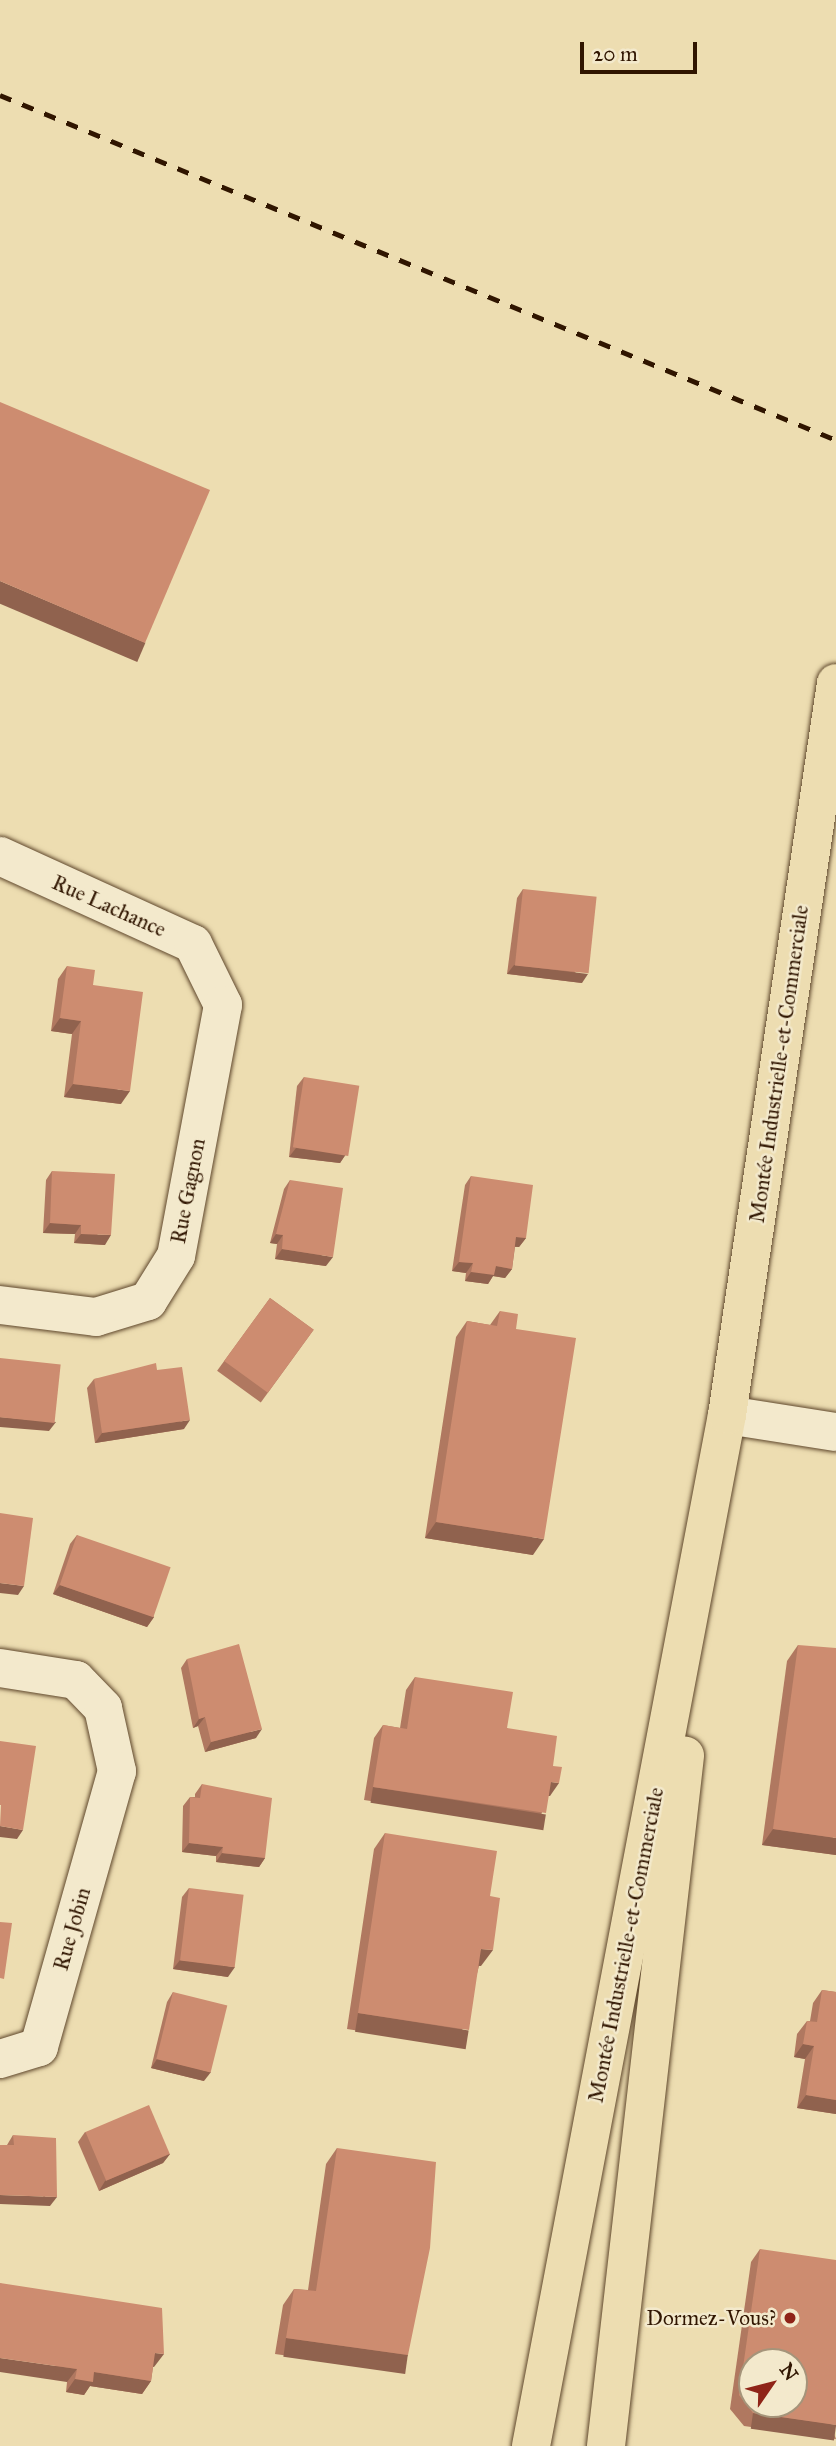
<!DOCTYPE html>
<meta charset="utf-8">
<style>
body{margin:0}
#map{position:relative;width:836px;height:2446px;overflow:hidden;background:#edddb1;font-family:"IM FELL Great Primer",serif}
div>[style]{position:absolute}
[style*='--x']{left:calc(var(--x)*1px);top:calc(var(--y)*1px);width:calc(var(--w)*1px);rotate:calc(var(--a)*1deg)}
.roads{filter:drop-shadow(0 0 2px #5f472c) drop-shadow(0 0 2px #5f472c)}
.minor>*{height:38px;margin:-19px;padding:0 19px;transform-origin:19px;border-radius:19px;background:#f3e9cc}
.major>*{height:38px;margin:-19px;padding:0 19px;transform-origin:19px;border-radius:19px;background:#edddb1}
.rail>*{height:5px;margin-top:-2.5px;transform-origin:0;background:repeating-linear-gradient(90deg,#301500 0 12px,transparent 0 24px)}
.wall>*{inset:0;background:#b07860;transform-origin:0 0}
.shaded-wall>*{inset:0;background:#90624e;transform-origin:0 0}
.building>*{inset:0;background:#cd8c70;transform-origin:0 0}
.dots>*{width:19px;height:19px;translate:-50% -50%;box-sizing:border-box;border:4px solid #f3e9cc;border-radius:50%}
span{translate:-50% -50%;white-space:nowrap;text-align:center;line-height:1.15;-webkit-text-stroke:5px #f3e9cc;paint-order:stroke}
.street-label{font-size:21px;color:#301500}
.poi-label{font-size:21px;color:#301500}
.right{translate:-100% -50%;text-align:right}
.north{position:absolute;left:738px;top:2348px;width:70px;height:70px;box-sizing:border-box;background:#f3e9cc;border:2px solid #a5947a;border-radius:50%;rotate:55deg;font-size:19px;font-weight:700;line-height:28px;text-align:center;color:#301500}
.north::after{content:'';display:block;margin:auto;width:24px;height:32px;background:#8f2418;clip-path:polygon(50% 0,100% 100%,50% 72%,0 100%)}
.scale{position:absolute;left:580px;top:42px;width:117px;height:32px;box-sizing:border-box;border:4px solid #301500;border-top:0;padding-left:9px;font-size:21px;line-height:24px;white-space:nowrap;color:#301500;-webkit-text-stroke:5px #f3e9cc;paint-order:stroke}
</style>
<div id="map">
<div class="roads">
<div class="minor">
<div style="--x:0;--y:856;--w:212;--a:24.5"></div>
<div style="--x:193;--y:944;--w:68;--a:63.8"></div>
<div style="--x:223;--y:1005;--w:255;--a:100.6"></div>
<div style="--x:176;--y:1256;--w:53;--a:121.9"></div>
<div style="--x:148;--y:1301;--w:54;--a:162.9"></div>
<div style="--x:96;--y:1317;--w:97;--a:-172.9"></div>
<div style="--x:727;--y:1415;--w:110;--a:8.9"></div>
<div style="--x:0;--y:1668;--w:77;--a:9"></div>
<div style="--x:76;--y:1680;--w:39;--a:46"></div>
<div style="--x:103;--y:1708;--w:65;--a:77.5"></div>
<div style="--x:117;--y:1771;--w:287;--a:105.8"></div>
<div style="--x:39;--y:2047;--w:41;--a:162.9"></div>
</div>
<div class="major">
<div style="--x:531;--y:2446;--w:1049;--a:-79.24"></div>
<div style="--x:727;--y:1415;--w:740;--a:-81.53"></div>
<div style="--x:606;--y:2446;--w:695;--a:-83.47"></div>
</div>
</div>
<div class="rail">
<div style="--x:0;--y:95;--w:904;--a:22.42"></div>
</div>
<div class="wall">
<div style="clip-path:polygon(523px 889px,582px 983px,507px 974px,517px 898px)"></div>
<div style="clip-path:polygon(67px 966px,93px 985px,121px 1104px,64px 1097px,72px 1034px,51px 1031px,58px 979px)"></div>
<div style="clip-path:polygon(304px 1077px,346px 1154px,340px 1163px,289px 1157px,297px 1086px)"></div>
<div style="clip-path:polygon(52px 1171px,105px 1245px,74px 1243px,75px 1234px,43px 1233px,46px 1180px)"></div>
<div style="clip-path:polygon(471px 1176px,526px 1238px,519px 1247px,515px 1247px,512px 1269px,505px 1278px,493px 1276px,488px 1284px,465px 1281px,466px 1273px,452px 1271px,465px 1185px)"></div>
<div style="clip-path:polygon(290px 1180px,326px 1266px,275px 1259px,277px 1244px,270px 1243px,284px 1189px)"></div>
<div style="left:270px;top:1298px;width:54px;height:90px;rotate:36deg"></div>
<div style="clip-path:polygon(500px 1311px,516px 1329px,533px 1555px,425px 1538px,456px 1337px,467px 1321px,490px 1325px)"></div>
<div style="clip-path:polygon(157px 1370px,184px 1429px,95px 1443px,87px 1388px,94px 1379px)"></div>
<div style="clip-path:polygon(77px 1535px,154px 1617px,147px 1627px,53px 1594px,70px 1544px)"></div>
<div style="clip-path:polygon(798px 1645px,836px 1855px,762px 1845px,787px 1661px)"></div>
<div style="clip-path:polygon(187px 1659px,256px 1738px,205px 1752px,198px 1726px,193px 1728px,181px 1668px)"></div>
<div style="clip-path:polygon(415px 1677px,507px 1728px,553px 1766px,550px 1796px,548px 1796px,537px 1826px,364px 1800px,374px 1738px,383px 1725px,400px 1728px,406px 1690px)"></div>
<div style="clip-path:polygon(202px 1784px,265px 1858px,259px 1867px,216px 1862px,216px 1856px,182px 1852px,183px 1806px,190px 1797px,195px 1797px,195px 1794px)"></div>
<div style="clip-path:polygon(385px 1833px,481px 1966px,479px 1966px,458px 2046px,347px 2029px,374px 1849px)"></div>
<div style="clip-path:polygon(189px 1888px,228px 1977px,173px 1969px,182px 1897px)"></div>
<div style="clip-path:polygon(822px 1990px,836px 1992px,836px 2114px,797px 2108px,805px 2059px,794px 2057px,797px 2034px,807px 2021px,810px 2021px,813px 2003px)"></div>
<div style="clip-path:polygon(173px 1992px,204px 2081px,151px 2068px,167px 2002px)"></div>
<div style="clip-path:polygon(85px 2132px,170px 2154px,163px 2163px,99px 2191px,78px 2142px)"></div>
<div style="clip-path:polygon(13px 2135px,50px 2206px,7px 2145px)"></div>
<div style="clip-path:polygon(337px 2148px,408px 2355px,397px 2371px,275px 2354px,283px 2305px,294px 2289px,308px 2290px,326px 2164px)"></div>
<div style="clip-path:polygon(760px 2249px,836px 2439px,744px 2426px,730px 2409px,751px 2262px)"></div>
<div style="clip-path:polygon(0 2283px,154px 2367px,153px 2367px,151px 2381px,142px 2394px,90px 2386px,84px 2395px,66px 2392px,67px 2382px)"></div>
</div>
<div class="shaded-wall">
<div style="left:0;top:581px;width:158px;height:21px;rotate:23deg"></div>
<div style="clip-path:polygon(514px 965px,588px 974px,582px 983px,507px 974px)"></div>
<div style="clip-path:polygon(60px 1018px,81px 1021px,72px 1034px,51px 1031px)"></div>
<div style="clip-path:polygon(73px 1084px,130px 1091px,121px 1104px,64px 1097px)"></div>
<div style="clip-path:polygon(296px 1148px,346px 1154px,340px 1163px,289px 1157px)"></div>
<div style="clip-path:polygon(50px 1223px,81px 1225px,75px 1234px,43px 1233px)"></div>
<div style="clip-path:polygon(81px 1234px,111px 1235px,105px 1245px,74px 1243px)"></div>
<div style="clip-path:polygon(276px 1234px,283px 1235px,277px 1244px,270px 1243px)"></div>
<div style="clip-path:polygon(516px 1237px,526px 1238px,519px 1247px,509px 1246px)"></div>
<div style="clip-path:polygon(282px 1249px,333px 1257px,326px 1266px,275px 1259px)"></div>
<div style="clip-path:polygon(459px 1262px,473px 1263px,466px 1273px,452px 1271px)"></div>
<div style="clip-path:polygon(496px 1266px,512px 1269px,505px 1278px,493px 1276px,488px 1284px,465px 1281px,471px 1272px)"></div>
<div style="clip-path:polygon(0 1417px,56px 1422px,49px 1431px,0 1427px)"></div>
<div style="clip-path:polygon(190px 1420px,184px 1429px,95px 1443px,102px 1433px)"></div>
<div style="clip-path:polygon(436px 1522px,544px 1539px,533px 1555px,425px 1538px)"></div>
<div style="clip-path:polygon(0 1583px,24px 1586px,18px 1595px,0 1593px)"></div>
<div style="clip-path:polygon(60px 1585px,154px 1617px,147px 1627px,53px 1594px)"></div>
<div style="clip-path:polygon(205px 1717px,198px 1726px,193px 1728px,199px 1719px)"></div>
<div style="clip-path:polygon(262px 1729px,256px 1738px,205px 1752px,211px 1742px)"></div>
<div style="clip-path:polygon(551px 1782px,559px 1783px,550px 1796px,541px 1795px)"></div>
<div style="left:373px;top:1787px;width:175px;height:16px;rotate:9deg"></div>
<div style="clip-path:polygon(0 1826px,23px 1830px,17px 1839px,0 1837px)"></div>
<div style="clip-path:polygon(773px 1829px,836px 1838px,836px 1855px,762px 1845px)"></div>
<div style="clip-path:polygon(189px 1843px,223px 1847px,216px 1856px,182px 1852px)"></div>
<div style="clip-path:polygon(222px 1853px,265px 1858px,259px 1867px,216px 1862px)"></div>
<div style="clip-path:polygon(481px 1949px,493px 1950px,481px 1966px,470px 1965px)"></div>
<div style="clip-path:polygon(180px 1960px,235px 1967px,228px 1977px,173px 1969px)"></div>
<div style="left:358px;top:2013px;width:112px;height:19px;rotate:9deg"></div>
<div style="clip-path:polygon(803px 2044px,814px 2046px,805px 2059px,794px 2057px)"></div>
<div style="clip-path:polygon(157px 2059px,211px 2072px,204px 2081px,151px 2068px)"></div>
<div style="clip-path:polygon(806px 2095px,836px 2100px,836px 2114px,797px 2108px)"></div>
<div style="clip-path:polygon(170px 2154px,163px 2163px,99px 2191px,105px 2181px)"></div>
<div style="clip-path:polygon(0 2195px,57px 2197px,50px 2206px,0 2204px)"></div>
<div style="left:286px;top:2338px;width:123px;height:19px;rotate:8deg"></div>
<div style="clip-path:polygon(155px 2353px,164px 2354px,154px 2367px,146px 2366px)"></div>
<div style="clip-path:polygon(0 2358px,77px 2369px,67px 2382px,0 2372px)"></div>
<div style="clip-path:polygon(94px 2372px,151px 2381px,142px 2394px,90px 2386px,84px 2395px,66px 2392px,75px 2379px)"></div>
<div style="left:753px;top:2413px;width:84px;height:16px;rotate:8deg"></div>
</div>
<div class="building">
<div style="clip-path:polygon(0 402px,210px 490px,145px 643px,0 581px)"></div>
<div style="left:523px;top:889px;width:74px;height:77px;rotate:6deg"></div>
<div style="clip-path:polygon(67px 966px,95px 970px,93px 985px,143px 992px,130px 1091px,73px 1084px,81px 1021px,60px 1018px)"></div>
<div style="left:304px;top:1077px;width:56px;height:71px;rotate:9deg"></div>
<div style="clip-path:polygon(52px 1171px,115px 1174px,111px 1235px,81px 1234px,81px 1225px,50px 1223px)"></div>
<div style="clip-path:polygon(471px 1176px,533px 1185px,526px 1238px,516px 1237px,512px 1269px,496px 1266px,494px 1275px,471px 1272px,473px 1263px,459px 1262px)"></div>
<div style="clip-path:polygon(290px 1180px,343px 1188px,333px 1257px,282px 1249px,283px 1235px,276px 1234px)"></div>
<div style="left:270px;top:1298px;width:54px;height:78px;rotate:36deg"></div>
<div style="clip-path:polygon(500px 1311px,518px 1314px,516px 1329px,576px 1338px,544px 1539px,436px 1522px,467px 1321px,497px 1326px)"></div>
<div style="left:0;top:1358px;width:61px;height:59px;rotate:6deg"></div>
<div style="clip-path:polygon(156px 1363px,157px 1370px,182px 1367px,190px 1420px,102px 1433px,94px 1379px)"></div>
<div style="clip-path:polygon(0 1513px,33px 1518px,24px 1586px,0 1583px)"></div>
<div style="left:77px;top:1535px;width:99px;height:53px;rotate:19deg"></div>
<div style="clip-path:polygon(239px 1644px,262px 1729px,211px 1742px,205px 1717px,199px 1719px,187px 1659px)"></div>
<div style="clip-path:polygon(798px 1645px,836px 1648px,836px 1838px,773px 1829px)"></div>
<div style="clip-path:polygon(415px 1677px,513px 1692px,507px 1728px,557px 1736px,553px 1766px,562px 1767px,559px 1783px,551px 1782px,546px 1813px,373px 1787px,383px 1725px,407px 1729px)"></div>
<div style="clip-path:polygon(0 1741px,36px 1746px,23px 1830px,0 1826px,1px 1805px,0 1805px)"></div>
<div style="clip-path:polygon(202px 1784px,272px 1798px,265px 1858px,222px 1853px,223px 1847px,189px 1843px,190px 1797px,200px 1798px)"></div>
<div style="clip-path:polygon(385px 1833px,497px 1851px,490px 1896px,500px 1898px,493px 1950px,481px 1949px,469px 2030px,358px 2013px)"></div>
<div style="left:189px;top:1888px;width:55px;height:73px;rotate:7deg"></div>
<div style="clip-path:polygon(0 1922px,12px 1923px,4px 1979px,0 1978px)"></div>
<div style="clip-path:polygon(822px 1990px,836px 1992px,836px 2100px,806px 2095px,814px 2046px,803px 2044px,807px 2021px,817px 2022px)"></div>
<div style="left:173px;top:1992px;width:56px;height:69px;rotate:14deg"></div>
<div style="left:149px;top:2105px;width:53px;height:69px;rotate:67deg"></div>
<div style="clip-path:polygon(13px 2135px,56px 2138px,57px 2197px,0 2195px,0 2145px,14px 2145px)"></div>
<div style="clip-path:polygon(337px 2148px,436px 2162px,430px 2248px,408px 2355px,286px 2338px,294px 2289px,316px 2291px)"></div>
<div style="clip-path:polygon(evenodd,760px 2249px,836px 2260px,836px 2425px,753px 2413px,739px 2395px,760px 2249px,752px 2362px,794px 2362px,794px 2404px,752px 2404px,752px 2362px)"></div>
<div style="clip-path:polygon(0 2283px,162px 2308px,164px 2354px,155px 2353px,151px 2381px,94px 2372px,93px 2382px,75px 2379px,77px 2369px,0 2358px)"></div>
</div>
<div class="dots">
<div style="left:790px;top:2318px;background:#8f2418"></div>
</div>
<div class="street-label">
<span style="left:109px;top:906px;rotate:24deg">Rue Lachance</span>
<span style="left:779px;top:1064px;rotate:-82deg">Montée Industrielle-et-Commerciale</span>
<span style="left:188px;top:1191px;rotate:-79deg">Rue Gagnon</span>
<span style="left:72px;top:1929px;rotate:-74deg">Rue Jobin</span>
<span style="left:626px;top:1945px;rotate:-79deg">Montée Industrielle-et-Commerciale</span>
</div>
<div class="poi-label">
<span class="right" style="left:776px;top:2318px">Dormez-Vous?</span>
</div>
<div class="north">N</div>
<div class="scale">20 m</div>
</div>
